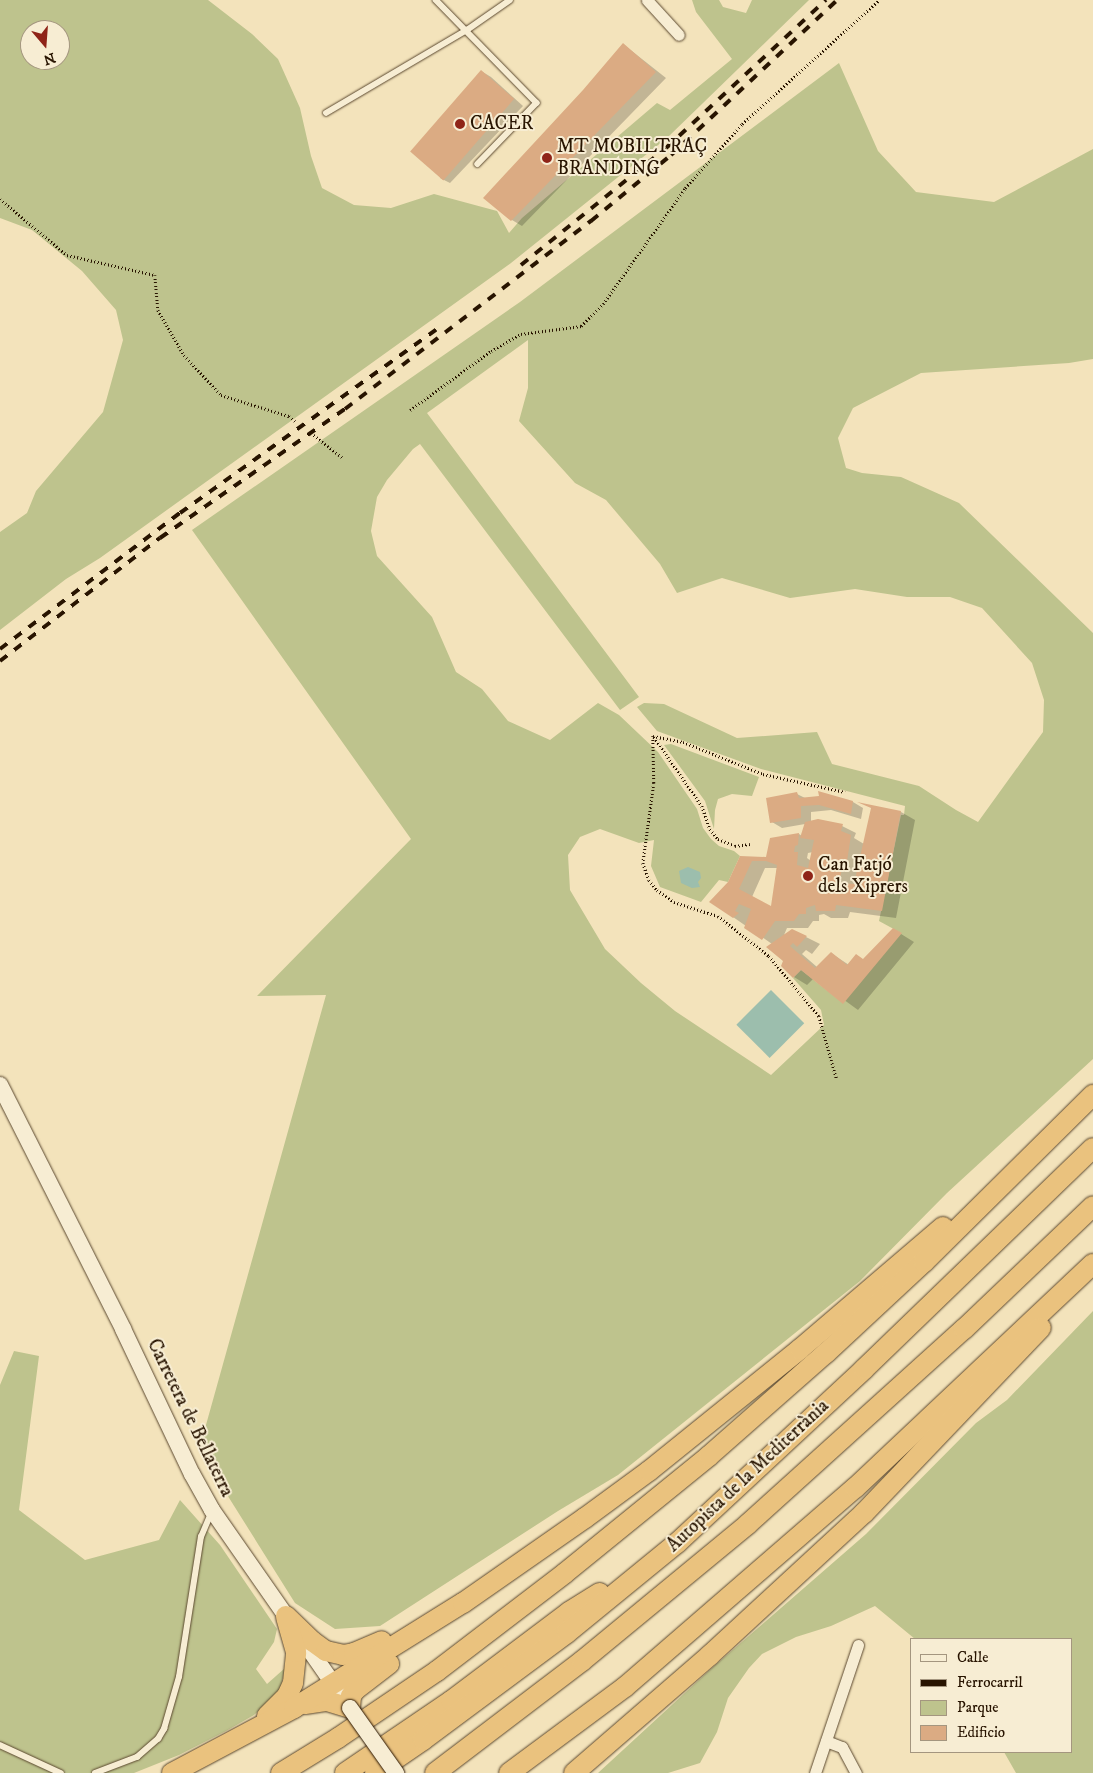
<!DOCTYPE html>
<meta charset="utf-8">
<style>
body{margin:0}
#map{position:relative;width:1093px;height:1773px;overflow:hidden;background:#f3e3bb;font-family:"IM FELL DW Pica",serif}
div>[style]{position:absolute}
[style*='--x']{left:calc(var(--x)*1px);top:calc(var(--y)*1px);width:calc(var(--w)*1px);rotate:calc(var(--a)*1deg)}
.green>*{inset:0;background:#bec38d}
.water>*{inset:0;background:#9cbead;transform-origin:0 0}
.shadow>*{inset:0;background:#0003}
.building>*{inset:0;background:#dbab83;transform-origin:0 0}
.path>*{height:2.5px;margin-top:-1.25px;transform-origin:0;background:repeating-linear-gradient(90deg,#281400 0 1px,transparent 0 3.5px)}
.roads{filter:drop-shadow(0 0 1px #5b482f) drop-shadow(0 0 1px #5b482f)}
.lane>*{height:5.5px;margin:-2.75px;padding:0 2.75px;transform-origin:2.75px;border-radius:2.75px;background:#f7edd3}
.street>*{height:11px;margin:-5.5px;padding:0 5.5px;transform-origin:5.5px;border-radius:5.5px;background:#f7edd3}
.secondary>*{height:16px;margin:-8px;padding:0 8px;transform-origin:8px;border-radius:8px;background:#f7edd3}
.highway>*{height:20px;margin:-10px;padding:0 10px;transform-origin:10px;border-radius:10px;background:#eac27e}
.rail>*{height:4px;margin-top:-2px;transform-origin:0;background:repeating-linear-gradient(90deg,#281400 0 9px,transparent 0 18px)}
.bridges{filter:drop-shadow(0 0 1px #281400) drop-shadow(0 0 1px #281400)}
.secondary-bridge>*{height:16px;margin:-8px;padding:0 8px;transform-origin:8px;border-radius:8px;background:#f7edd3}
.dots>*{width:14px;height:14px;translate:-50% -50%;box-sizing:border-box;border:2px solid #f7edd3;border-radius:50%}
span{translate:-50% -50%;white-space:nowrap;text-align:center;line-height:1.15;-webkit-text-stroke:4px #f7edd3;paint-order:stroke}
.poi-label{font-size:19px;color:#281400}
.left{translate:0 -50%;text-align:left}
.street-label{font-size:19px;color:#281400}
.legend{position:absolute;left:910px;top:1638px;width:162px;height:115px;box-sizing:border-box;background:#f7edd3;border:1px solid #a4967f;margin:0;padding:6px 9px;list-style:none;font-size:15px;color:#281400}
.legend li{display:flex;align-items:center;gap:10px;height:25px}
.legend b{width:25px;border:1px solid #a4967f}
.north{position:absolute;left:20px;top:20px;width:50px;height:50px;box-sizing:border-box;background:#f7edd3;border:1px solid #a4967f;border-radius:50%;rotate:162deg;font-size:14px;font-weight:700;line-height:20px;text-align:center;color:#281400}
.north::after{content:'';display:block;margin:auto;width:18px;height:22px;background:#8f2418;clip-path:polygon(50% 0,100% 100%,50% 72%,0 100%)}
</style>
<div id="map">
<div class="green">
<div style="clip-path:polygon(evenodd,0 0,208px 0,252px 34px,278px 59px,300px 108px,311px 156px,322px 188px,354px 205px,391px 208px,434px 194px,497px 211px,509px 233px,522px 218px,657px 103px,670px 110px,732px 59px,696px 12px,692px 0,719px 0,723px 7px,746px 13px,752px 0,809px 0,668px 137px,511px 263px,100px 558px,66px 579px,0 630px,0 532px,27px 513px,36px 491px,103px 412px,123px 340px,116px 310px,82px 271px,32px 230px,0 218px,0 0,30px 30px,60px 30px,60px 60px,30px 60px,30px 30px)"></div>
<div style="clip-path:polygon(evenodd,839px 63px,878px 151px,916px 192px,994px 202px,1093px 149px,1093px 359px,1069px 363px,921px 373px,853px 408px,838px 438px,846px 468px,862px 473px,901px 477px,959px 503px,1093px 633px,1093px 1059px,947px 1193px,860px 1281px,618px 1475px,558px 1511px,380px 1626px,335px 1629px,295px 1603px,199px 1450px,326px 995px,257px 996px,411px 839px,192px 530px,520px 302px,839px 63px,528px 340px,528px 388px,519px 421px,575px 483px,606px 500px,660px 564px,677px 593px,722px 578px,790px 598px,855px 589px,907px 597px,950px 597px,982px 608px,1032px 663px,1044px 700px,1043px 732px,978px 822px,956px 810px,919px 786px,832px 764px,817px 732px,737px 738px,664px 704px,644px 703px,637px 707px,657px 731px,761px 769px,905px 806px,904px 815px,901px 815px,879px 921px,901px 933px,843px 1003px,801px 970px,793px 978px,821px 1010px,824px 1025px,771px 1075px,675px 1011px,641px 983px,605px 949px,570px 890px,568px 855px,580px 837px,600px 829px,639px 843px,654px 840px,651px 866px,660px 887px,701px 902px,719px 880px,728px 882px,740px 856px,734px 851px,719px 846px,711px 839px,703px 828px,697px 809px,658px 752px,619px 715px,598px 703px,550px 740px,508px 721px,482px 689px,456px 672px,432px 617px,377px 556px,371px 531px,377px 497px,387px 480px,413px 449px,420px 444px,620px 710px,639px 697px,427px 413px,528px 340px)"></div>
<div style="clip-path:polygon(671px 744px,759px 777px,752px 796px,732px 794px,718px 799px,715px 810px,714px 829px,705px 801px,664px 745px)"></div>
<div style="clip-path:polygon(1093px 1311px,1093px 1773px,1016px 1773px,1004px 1752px,1072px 1752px,1072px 1639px,915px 1639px,875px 1606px,831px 1626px,796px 1637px,762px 1654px,749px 1668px,728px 1698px,717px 1732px,700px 1763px,668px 1773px,598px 1773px,712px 1668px,866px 1534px,976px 1423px,1007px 1400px)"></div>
<div style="clip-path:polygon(14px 1351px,39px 1356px,19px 1510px,85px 1560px,159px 1540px,180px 1500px,220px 1545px,277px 1629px,274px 1642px,256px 1669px,267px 1684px,285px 1668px,281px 1687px,275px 1696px,254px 1715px,226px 1731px,179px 1755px,134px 1773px,0 1773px,0 1385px)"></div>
</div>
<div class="water">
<div style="clip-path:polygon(688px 867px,700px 872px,701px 878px,698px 882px,700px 887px,692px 888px,681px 883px,679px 871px)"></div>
<div style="left:771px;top:990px;width:47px;height:49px;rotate:45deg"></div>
</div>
<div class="shadow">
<div style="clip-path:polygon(623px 44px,666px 78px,522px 226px,512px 220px,485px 198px,584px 91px)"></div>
<div style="clip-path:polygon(481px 71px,491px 77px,523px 106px,450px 183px,440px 178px)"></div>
<div style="clip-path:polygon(evenodd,797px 794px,805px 798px,853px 802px,863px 808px,861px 819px,831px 810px,811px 812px,811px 822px,842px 826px,856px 833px,854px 838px,864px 844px,872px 808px,901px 812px,915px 820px,896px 918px,850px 912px,848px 918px,831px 918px,824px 914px,819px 915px,819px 921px,813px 921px,808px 928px,787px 928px,784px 935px,792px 930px,820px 944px,812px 954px,806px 950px,802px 954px,817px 967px,831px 953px,849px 965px,864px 961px,893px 929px,914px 942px,858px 1010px,814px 978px,807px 985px,794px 977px,772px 944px,733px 917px,729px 883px,741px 857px,767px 858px,799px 834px,802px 836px,805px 824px,782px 828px,772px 822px,797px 794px,813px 852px,811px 861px,807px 858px,808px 853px,813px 852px,797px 794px,765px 868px,777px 868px,772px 908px,752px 897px,765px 868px)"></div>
</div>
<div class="building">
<div style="clip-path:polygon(623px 43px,656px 72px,511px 221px,483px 198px,583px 90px)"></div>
<div style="left:481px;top:70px;width:44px;height:108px;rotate:41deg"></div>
<div style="clip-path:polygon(818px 791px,853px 801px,851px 814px,819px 805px,801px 806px,801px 818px,770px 823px,766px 798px,797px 792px,799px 798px,819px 796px)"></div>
<div style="clip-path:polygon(evenodd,857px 802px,901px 811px,882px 911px,836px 905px,835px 911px,816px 911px,815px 905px,806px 908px,806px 914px,799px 914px,794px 921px,775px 921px,762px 940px,744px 928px,751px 909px,739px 904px,735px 911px,739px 913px,733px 918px,709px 902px,728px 882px,740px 856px,766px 857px,770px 838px,799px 833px,798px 845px,795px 846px,794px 852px,798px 852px,797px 865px,808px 868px,814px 840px,800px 838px,805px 822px,818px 819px,843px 824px,841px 831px,851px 835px,846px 868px,842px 869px,839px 883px,854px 884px,871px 808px,857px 802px,752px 861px,766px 861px,777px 865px,771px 906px,739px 889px,752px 861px)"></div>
<div style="clip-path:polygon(893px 928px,902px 933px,843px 1004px,801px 970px,793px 978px,781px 966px,783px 961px,766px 947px,792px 929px,807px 936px,797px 947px,793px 943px,790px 946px,815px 968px,831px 952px,847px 965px,856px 954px,863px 959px)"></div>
</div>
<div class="path">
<div style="--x:0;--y:199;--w:87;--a:39.9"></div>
<div style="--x:67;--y:255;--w:90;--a:12.8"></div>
<div style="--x:155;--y:275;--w:35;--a:85"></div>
<div style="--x:158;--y:310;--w:52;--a:60"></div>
<div style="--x:184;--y:355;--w:54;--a:47.2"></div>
<div style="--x:221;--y:395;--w:71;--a:17.2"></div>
<div style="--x:289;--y:416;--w:8;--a:40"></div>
<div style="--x:410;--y:410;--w:100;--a:-36.1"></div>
<div style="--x:491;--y:351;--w:34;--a:-30"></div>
<div style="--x:521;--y:334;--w:61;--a:-7.6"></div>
<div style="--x:581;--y:326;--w:31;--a:-45"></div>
<div style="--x:603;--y:304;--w:142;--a:-54.7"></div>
<div style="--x:685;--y:188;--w:86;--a:-48.3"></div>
<div style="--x:742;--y:124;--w:185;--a:-42.1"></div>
<div style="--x:311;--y:433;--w:41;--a:38"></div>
<div style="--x:653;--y:736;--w:47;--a:88.8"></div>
<div style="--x:654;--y:783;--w:81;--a:97.8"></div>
<div style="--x:643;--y:863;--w:18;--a:71"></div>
<div style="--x:649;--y:880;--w:13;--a:51"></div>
<div style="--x:657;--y:890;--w:21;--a:35"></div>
<div style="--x:674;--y:902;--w:46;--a:17.7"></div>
<div style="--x:718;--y:916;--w:65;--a:38.1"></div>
<div style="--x:769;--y:956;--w:78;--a:50.2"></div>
<div style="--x:819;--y:1016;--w:66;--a:74.3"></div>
<div style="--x:653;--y:736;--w:31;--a:11"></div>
<div style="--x:683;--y:742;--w:86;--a:21.8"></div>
<div style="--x:763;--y:774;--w:84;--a:12.4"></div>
<div style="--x:654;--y:737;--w:84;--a:55.2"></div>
<div style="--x:702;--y:806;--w:24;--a:71"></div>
<div style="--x:710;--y:829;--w:13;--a:51"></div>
<div style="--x:718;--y:839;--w:18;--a:22"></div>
<div style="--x:735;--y:846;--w:15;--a:-8"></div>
</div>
<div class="roads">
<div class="lane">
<div style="--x:436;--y:0;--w:144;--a:45.6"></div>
<div style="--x:537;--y:103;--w:85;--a:134"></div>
<div style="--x:326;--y:113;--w:164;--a:-30.5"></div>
<div style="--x:467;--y:30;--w:52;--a:-34.9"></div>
<div style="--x:0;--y:1745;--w:67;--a:24.7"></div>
<div style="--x:95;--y:1773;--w:45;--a:-20.9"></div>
<div style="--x:137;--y:1757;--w:28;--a:-41"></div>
<div style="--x:158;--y:1739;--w:12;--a:-59"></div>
<div style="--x:164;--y:1729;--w:54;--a:-73.9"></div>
<div style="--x:179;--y:1677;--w:142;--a:-81.1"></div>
<div style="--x:201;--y:1537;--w:25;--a:-67"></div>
</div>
<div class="street">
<div style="--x:647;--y:0;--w:47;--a:47.6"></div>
<div style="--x:826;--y:1741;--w:17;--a:21"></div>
<div style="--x:842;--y:1747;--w:30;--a:62"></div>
<div style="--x:815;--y:1773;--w:135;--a:-71.4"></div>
</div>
<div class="secondary">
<div style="--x:0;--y:1085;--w:273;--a:63.2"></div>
<div style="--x:123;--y:1329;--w:161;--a:64.6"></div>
<div style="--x:192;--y:1474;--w:41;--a:60.9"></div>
<div style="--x:212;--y:1510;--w:241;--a:55.1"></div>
</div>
<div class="highway">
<div style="--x:286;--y:1616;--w:36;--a:44"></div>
<div style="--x:312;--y:1641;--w:17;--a:36"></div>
<div style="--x:326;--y:1651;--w:17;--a:13"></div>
<div style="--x:343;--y:1655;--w:11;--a:-10"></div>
<div style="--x:354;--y:1653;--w:30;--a:-23"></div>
<div style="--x:305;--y:1704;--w:22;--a:-8"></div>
<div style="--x:327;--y:1701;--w:24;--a:17"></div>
<div style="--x:350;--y:1708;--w:12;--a:-85"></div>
<div style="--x:351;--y:1696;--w:7;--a:-56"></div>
<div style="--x:355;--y:1690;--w:43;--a:-37.4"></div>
<div style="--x:267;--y:1716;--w:28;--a:-45"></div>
<div style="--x:287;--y:1696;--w:14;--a:-65"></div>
<div style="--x:293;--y:1683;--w:31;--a:-84"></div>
<div style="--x:296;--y:1652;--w:35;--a:-106"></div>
<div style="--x:172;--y:1773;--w:138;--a:-28"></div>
<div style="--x:294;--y:1708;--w:199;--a:-31.9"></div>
<div style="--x:463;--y:1603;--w:149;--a:-34.9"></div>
<div style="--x:585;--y:1518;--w:79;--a:-36.3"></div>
<div style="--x:649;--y:1471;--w:194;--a:-38.9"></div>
<div style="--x:800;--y:1349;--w:188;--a:-40.5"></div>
<div style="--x:281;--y:1773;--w:67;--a:-31.6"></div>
<div style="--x:338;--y:1738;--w:120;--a:-34.1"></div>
<div style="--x:437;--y:1671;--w:161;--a:-37.4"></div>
<div style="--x:565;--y:1573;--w:186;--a:-39.1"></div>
<div style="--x:709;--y:1456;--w:156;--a:-41.4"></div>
<div style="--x:826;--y:1353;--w:134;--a:-42.9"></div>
<div style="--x:924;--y:1262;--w:238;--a:-44.7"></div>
<div style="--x:345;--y:1773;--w:128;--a:-34.2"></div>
<div style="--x:451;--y:1701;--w:148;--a:-37"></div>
<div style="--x:569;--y:1612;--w:36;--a:-32"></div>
<div style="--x:375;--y:1773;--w:58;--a:-34.5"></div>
<div style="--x:423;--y:1740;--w:179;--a:-36.6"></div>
<div style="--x:567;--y:1633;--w:142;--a:-39.3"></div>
<div style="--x:677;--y:1543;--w:255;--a:-42.9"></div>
<div style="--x:864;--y:1369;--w:318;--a:-44"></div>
<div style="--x:435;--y:1773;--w:185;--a:-37.3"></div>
<div style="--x:582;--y:1661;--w:215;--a:-39.5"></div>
<div style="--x:748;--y:1524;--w:291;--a:-42.1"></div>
<div style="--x:964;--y:1329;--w:178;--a:-43.6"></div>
<div style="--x:509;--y:1773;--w:144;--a:-36.6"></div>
<div style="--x:625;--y:1687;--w:304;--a:-40.9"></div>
<div style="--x:855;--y:1488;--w:327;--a:-43.3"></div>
<div style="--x:574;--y:1773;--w:180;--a:-40.9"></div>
<div style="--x:710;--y:1655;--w:209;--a:-42.7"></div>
<div style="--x:864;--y:1513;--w:256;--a:-46.3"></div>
</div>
</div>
<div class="rail">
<div style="--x:521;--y:265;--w:186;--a:-38.9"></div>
<div style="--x:666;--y:148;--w:218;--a:-42.8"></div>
<div style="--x:0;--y:649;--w:226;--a:-37.1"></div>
<div style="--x:180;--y:513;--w:315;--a:-35.6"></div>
<div style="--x:0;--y:661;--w:202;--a:-37.6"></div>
<div style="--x:160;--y:538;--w:226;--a:-34.9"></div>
<div style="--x:345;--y:409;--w:310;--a:-37.4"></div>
<div style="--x:591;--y:221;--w:104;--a:-39.5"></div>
<div style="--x:671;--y:155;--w:227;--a:-43"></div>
</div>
<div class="bridges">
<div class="secondary-bridge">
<div style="--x:350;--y:1708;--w:80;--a:54.7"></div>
</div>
</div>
<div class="dots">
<div style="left:460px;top:124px;background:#8f2418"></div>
<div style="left:547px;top:158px;background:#8f2418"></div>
<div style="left:808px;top:876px;background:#8f2418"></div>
</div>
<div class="poi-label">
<span class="left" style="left:470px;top:124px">CACER</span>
<span class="left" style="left:557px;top:158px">MT MOBILTRAÇ<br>BRANDING</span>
<span class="left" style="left:818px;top:876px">Can Fatjó<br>dels Xiprers</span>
</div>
<div class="street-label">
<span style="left:190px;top:1418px;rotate:64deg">Carretera de Bellaterra</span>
<span style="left:748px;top:1476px;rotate:-43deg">Autopista de la Mediterrània</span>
</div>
<ul class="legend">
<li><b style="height:6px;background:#f7edd3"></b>Calle</li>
<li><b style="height:6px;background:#281400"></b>Ferrocarril</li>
<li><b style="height:14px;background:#bec38d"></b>Parque</li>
<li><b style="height:14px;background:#dbab83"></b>Edificio</li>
</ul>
<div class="north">N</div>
</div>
